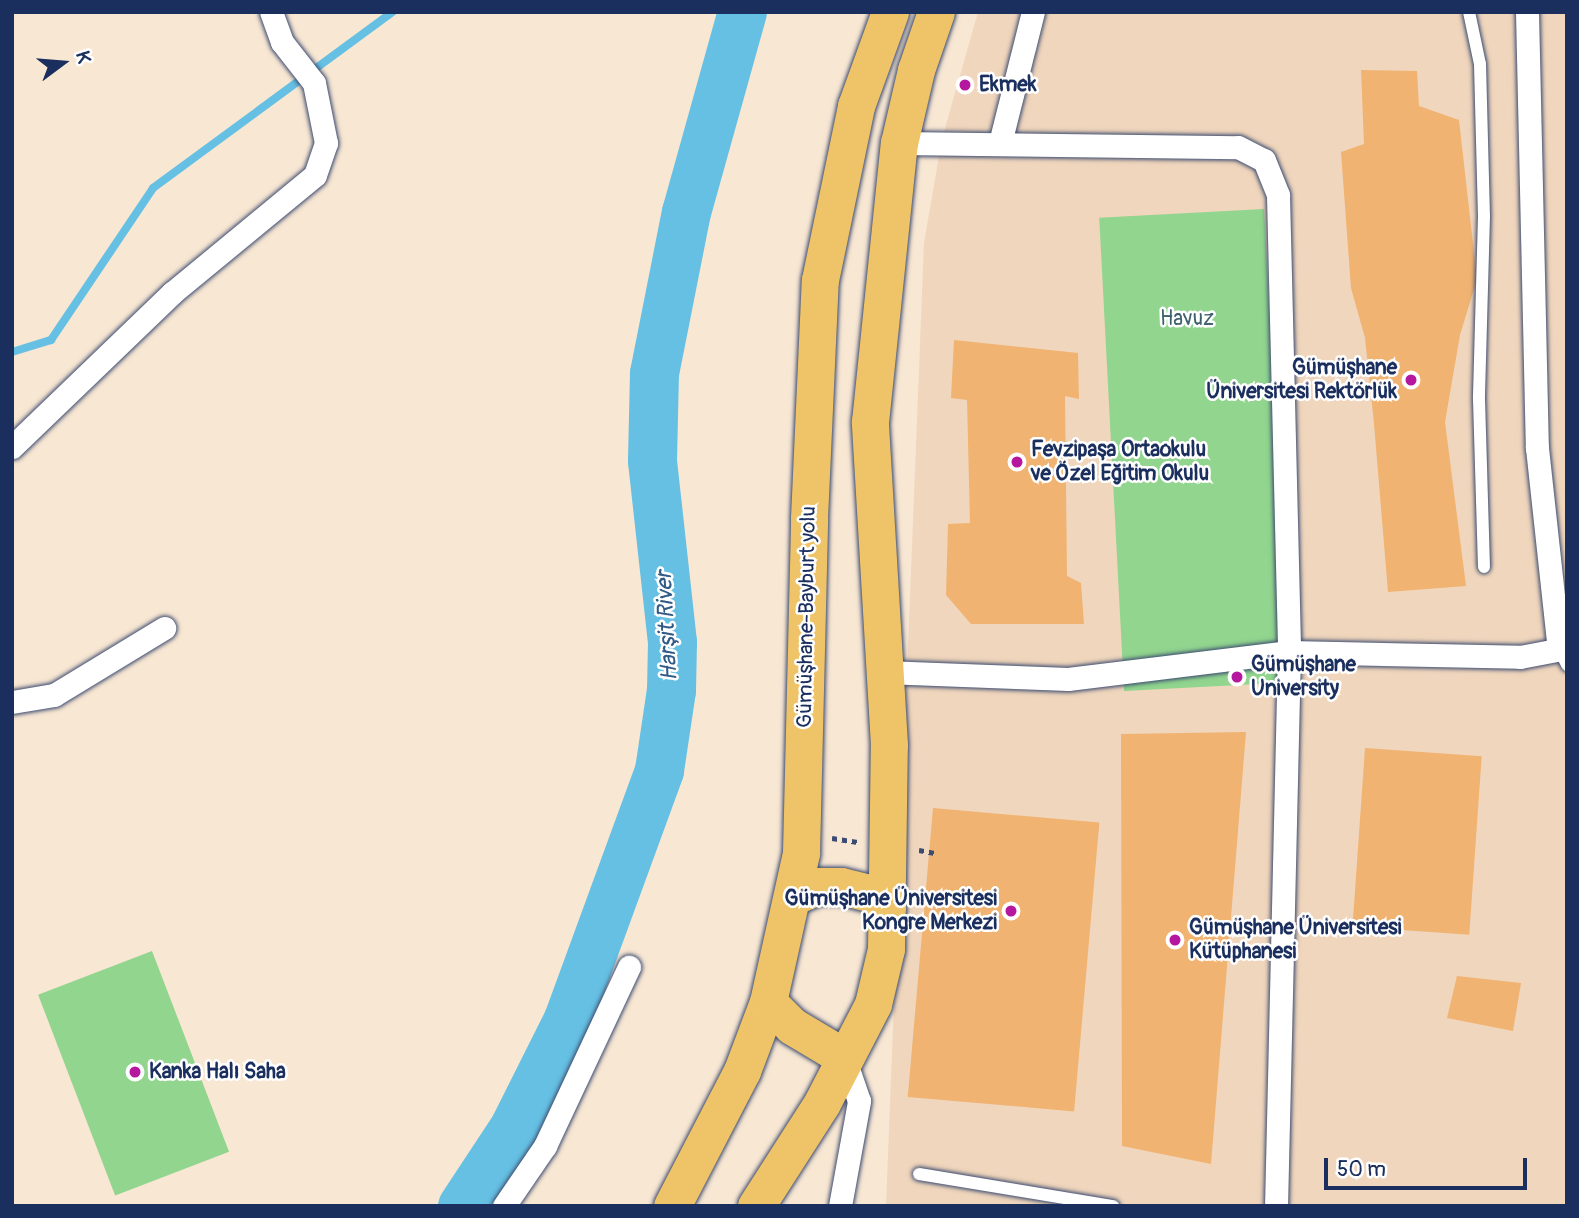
<!DOCTYPE html>
<meta charset="utf-8">
<style>
body{margin:0}
#map{position:relative;width:1579px;height:1218px;overflow:hidden;background:#f8e7d3;font-family:Pangolin,sans-serif}
div>[style]{position:absolute}
[style*='--x']{left:calc(var(--x)*1px);top:calc(var(--y)*1px);width:calc(var(--w)*1px);rotate:calc(var(--a)*1deg)}
.built>*{inset:0;background:#f0d6bc}
.green>*{inset:0;background:#91d58e;transform-origin:0 0}
.stream>*{height:8px;margin:-4px;padding:0 4px;transform-origin:4px;border-radius:4px;background:#65c0e3}
.river>*{height:49px;margin:-24.5px;padding:0 24.5px;transform-origin:24.5px;border-radius:24.5px;background:#65c0e3}
.building>*{inset:0;background:#f0b372;transform-origin:0 0}
.path>*{height:4.5px;margin-top:-2.25px;transform-origin:0;background:repeating-linear-gradient(90deg,#3c4b70 0 5px,transparent 0 10px)}
.roads{filter:drop-shadow(0 0 2px #3c4b70) drop-shadow(0 0 2px #3c4b70)}
.lane>*{height:12px;margin:-6px;padding:0 6px;transform-origin:6px;border-radius:6px;background:#fff}
.street>*{height:23px;margin:-11.5px;padding:0 11.5px;transform-origin:11.5px;border-radius:11.5px;background:#fff}
.primary>*{height:37px;margin:-18.5px;padding:0 18.5px;transform-origin:18.5px;border-radius:18.5px;background:#efc469}
.dots>*{width:19px;height:19px;translate:-50% -50%;box-sizing:border-box;border:4px solid #fff;border-radius:50%}
span{translate:-50% -50%;white-space:nowrap;text-align:center;line-height:1.15;-webkit-text-stroke:5px #fff;paint-order:stroke}
.poi-label{font-size:21px;color:#1b2f5e;font-weight:700}
.left{translate:0 -50%;text-align:left}
.right{translate:-100% -50%;text-align:right}
.park-label{font-size:21px;color:#3e616c}
.street-label{font-size:21px;color:#1b2f5e}
.water-label{font-size:23px;color:#315a86;font-style:italic}
.frame{position:absolute;inset:0;border:14px solid #1b2f5e;pointer-events:none}
.north{position:absolute;left:28px;top:28px;width:70px;height:70px;-webkit-text-stroke:5px #fff;paint-order:stroke;rotate:74deg;font-size:19px;font-weight:700;line-height:28px;text-align:center;color:#1b2f5e}
.north::after{content:'';display:block;margin:auto;width:24px;height:32px;background:#1b2f5e;clip-path:polygon(50% 0,100% 100%,50% 72%,0 100%)}
.scale{position:absolute;left:1324px;top:1158px;width:203px;height:32px;box-sizing:border-box;border:4px solid #1b2f5e;border-top:0;padding-left:9px;font-size:21px;line-height:24px;white-space:nowrap;color:#1b2f5e;-webkit-text-stroke:5px #fff;paint-order:stroke}
</style>
<div id="map">
<div class="built">
<div style="clip-path:polygon(978px 12px,1567px 12px,1567px 1206px,886px 1206px,924px 243px,942px 139px)"></div>
</div>
<div class="green">
<div style="left:1264px;top:209px;width:474px;height:165px;rotate:87deg"></div>
<div style="left:152px;top:951px;width:215px;height:122px;rotate:69deg"></div>
</div>
<div class="stream">
<div style="--x:737;--y:12;--w:4;--a:14"></div>
<div style="--x:12;--y:352;--w:41;--a:-17.1"></div>
<div style="--x:51;--y:340;--w:183;--a:-56.1"></div>
<div style="--x:153;--y:188;--w:298;--a:-36.3"></div>
</div>
<div class="river">
<div style="--x:462;--y:1206;--w:95;--a:-56.6"></div>
<div style="--x:514;--y:1127;--w:121;--a:-63.4"></div>
<div style="--x:568;--y:1019;--w:265;--a:-69.9"></div>
<div style="--x:659;--y:770;--w:81;--a:-81.5"></div>
<div style="--x:671;--y:690;--w:48;--a:-88.8"></div>
<div style="--x:672;--y:642;--w:183;--a:-96.3"></div>
<div style="--x:652;--y:460;--w:87;--a:-88.7"></div>
<div style="--x:654;--y:373;--w:164;--a:-78.8"></div>
<div style="--x:686;--y:212;--w:208;--a:-74.4"></div>
</div>
<div class="building">
<div style="clip-path:polygon(1361px 70px,1417px 71px,1419px 106px,1459px 120px,1477px 279px,1460px 335px,1445px 422px,1466px 586px,1388px 592px,1374px 424px,1365px 338px,1351px 288px,1341px 152px,1364px 144px)"></div>
<div style="clip-path:polygon(954px 340px,1078px 353px,1079px 399px,1065px 396px,1067px 576px,1081px 583px,1084px 624px,971px 624px,946px 595px,948px 524px,970px 523px,967px 400px,951px 398px)"></div>
<div style="clip-path:polygon(1246px 732px,1211px 1164px,1122px 1146px,1121px 734px)"></div>
<div style="left:1365px;top:748px;width:117px;height:179px;rotate:4deg"></div>
<div style="left:933px;top:808px;width:167px;height:290px;rotate:5deg"></div>
<div style="clip-path:polygon(1457px 976px,1521px 983px,1513px 1031px,1447px 1018px)"></div>
</div>
<div class="path">
<div style="--x:832;--y:838;--w:26;--a:9"></div>
<div style="--x:919;--y:850;--w:16;--a:11"></div>
</div>
<div class="roads">
<div class="lane">
<div style="--x:1469;--y:12;--w:53;--a:78.1"></div>
<div style="--x:1480;--y:64;--w:152;--a:88.5"></div>
<div style="--x:1484;--y:216;--w:183;--a:91.6"></div>
<div style="--x:1479;--y:399;--w:168;--a:88.3"></div>
<div style="--x:1559;--y:649;--w:18;--a:63"></div>
<div style="--x:919;--y:1174;--w:197;--a:9.4"></div>
</div>
<div class="street">
<div style="--x:1527;--y:12;--w:436;--a:88.7"></div>
<div style="--x:1537;--y:448;--w:202;--a:83.8"></div>
<div style="--x:899;--y:143;--w:339;--a:0.7"></div>
<div style="--x:1238;--y:147;--w:29;--a:27"></div>
<div style="--x:1264;--y:160;--w:38;--a:68"></div>
<div style="--x:1278;--y:195;--w:457;--a:88.6"></div>
<div style="--x:1289;--y:652;--w:554;--a:91.34"></div>
<div style="--x:1000;--y:143;--w:135;--a:-75.9"></div>
<div style="--x:12;--y:447;--w:222;--a:-43.9"></div>
<div style="--x:172;--y:293;--w:185;--a:-39.5"></div>
<div style="--x:315;--y:175;--w:34;--a:-71"></div>
<div style="--x:326;--y:143;--w:61;--a:-101.3"></div>
<div style="--x:314;--y:83;--w:52;--a:-128"></div>
<div style="--x:282;--y:42;--w:32;--a:-110"></div>
<div style="--x:884;--y:672;--w:184;--a:2.2"></div>
<div style="--x:1068;--y:679;--w:223;--a:-7"></div>
<div style="--x:1289;--y:652;--w:231;--a:1.2"></div>
<div style="--x:1520;--y:657;--w:48;--a:-10.8"></div>
<div style="--x:12;--y:702;--w:43;--a:-9.5"></div>
<div style="--x:54;--y:695;--w:129;--a:-31.3"></div>
<div style="--x:504;--y:1206;--w:73;--a:-55.7"></div>
<div style="--x:545;--y:1146;--w:198;--a:-64.9"></div>
<div style="--x:840;--y:1206;--w:107;--a:-79.7"></div>
<div style="--x:859;--y:1101;--w:46;--a:-108.8"></div>
</div>
<div class="primary">
<div style="--x:792;--y:897;--w:28;--a:-23"></div>
<div style="--x:818;--y:886;--w:23;--a:0"></div>
<div style="--x:841;--y:886;--w:32;--a:14"></div>
<div style="--x:872;--y:894;--w:20;--a:41"></div>
<div style="--x:768;--y:1002;--w:34;--a:45"></div>
<div style="--x:792;--y:1026;--w:61;--a:30.8"></div>
<div style="--x:672;--y:1206;--w:152;--a:-62.6"></div>
<div style="--x:742;--y:1071;--w:74;--a:-69.4"></div>
<div style="--x:768;--y:1002;--w:153;--a:-77.5"></div>
<div style="--x:801;--y:853;--w:335;--a:-88.6"></div>
<div style="--x:809;--y:518;--w:238;--a:-87.4"></div>
<div style="--x:820;--y:280;--w:178;--a:-78.3"></div>
<div style="--x:856;--y:106;--w:100;--a:-70.1"></div>
<div style="--x:756;--y:1206;--w:122;--a:-57.3"></div>
<div style="--x:822;--y:1103;--w:111;--a:-62.7"></div>
<div style="--x:873;--y:1004;--w:57;--a:-76.7"></div>
<div style="--x:886;--y:949;--w:204;--a:-89.2"></div>
<div style="--x:889;--y:745;--w:324;--a:-93.4"></div>
<div style="--x:870;--y:422;--w:281;--a:-84.1"></div>
<div style="--x:899;--y:143;--w:75;--a:-76.9"></div>
<div style="--x:916;--y:70;--w:61;--a:-71"></div>
</div>
</div>
<div class="dots">
<div style="left:965px;top:85px;background:#b5179e"></div>
<div style="left:1411px;top:380px;background:#b5179e"></div>
<div style="left:1017px;top:462px;background:#b5179e"></div>
<div style="left:1237px;top:677px;background:#b5179e"></div>
<div style="left:1011px;top:911px;background:#b5179e"></div>
<div style="left:1175px;top:940px;background:#b5179e"></div>
<div style="left:135px;top:1072px;background:#b5179e"></div>
</div>
<div class="poi-label">
<span class="left" style="left:979px;top:85px">Ekmek</span>
<span class="right" style="left:1397px;top:380px">Gümüşhane<br>Üniversitesi Rektörlük</span>
<span class="left" style="left:1031px;top:462px">Fevzipaşa Ortaokulu<br>ve Özel Eğitim Okulu</span>
<span class="left" style="left:1251px;top:677px">Gümüşhane<br>University</span>
<span class="right" style="left:997px;top:911px">Gümüşhane Üniversitesi<br>Kongre Merkezi</span>
<span class="left" style="left:1189px;top:940px">Gümüşhane Üniversitesi<br>Kütüphanesi</span>
<span class="left" style="left:149px;top:1072px">Kanka Halı Saha</span>
</div>
<div class="park-label">
<span style="left:1187px;top:319px">Havuz</span>
</div>
<div class="street-label">
<span style="left:807px;top:617px;rotate:-89deg">Gümüşhane-Bayburt yolu</span>
</div>
<div class="water-label">
<span style="left:667px;top:626px;rotate:-93deg">Harşit River</span>
</div>
<div class="frame"></div>
<div class="north">K</div>
<div class="scale">50 m</div>
</div>
